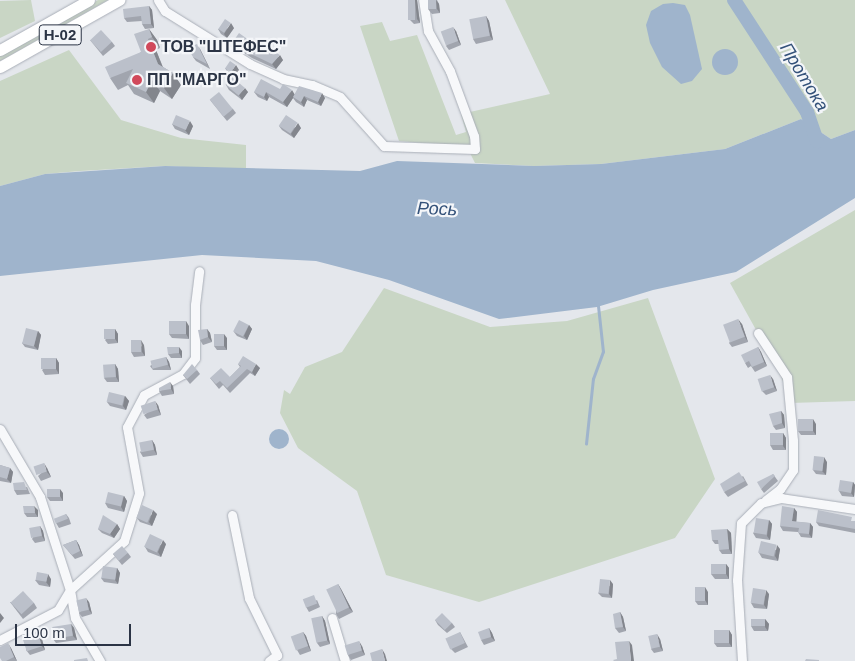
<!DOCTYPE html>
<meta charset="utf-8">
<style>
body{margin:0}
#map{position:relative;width:855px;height:661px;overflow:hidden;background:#e4e7ec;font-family:Arial,sans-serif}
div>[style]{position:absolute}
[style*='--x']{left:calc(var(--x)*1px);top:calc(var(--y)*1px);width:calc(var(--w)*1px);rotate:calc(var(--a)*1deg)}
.green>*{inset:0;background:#c9d6c5}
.water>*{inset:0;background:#9fb4cc}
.round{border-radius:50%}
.stream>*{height:2.5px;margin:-1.25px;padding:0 1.25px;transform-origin:1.25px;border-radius:1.25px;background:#9fb4cc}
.river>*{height:14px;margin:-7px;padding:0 7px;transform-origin:7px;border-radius:7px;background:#9fb4cc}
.roads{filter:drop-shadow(0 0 1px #a9aeb7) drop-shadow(0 0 1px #a9aeb7)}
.minor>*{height:9px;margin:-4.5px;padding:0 4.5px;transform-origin:4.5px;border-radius:4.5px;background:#f7f8fa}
.major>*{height:11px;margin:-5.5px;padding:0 5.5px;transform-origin:5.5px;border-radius:5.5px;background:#fff}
.wall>*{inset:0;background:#a1a5ae}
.shaded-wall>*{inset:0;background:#83868d}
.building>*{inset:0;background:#bbc0ca;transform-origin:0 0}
.dots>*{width:14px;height:14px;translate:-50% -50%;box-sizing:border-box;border:2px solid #f4f6f9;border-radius:50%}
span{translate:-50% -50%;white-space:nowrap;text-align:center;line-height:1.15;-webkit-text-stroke:4.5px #f4f6f9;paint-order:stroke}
.shield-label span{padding:1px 4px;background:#f4f6f9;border:1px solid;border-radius:4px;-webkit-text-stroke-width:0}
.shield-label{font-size:15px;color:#2b3445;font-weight:700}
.poi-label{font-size:16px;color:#2b3445;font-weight:700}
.left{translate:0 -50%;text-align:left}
.water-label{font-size:18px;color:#34527a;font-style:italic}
.scale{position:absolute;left:15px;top:624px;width:116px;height:22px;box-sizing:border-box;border:2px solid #2b3445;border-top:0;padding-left:6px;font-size:15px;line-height:18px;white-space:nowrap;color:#2b3445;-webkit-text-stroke:4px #f4f6f9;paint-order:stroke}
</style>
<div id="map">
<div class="green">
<div style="clip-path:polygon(31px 0,35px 21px,0 38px,0 1px)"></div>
<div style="clip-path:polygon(98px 0,108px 0,0 61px,0 55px,49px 31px)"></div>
<div style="clip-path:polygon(505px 0,855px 0,855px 130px,831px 139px,801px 119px,725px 149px,601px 164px,534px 166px,475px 163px,467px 147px,399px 141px,360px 26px,382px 22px,390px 41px,417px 35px,456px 135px,466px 132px,461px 114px,550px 94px)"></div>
<div style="clip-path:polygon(69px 50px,121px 120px,181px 138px,246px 145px,246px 170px,165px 166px,80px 171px,45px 174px,0 186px,0 81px)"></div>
<div style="clip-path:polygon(855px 210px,855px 401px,790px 403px,780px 373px,730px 283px)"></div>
<div style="clip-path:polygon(384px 288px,490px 327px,567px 321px,648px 298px,715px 479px,675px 538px,479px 602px,386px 575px,357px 491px,298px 448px,280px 413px,284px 390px,290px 394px,305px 367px,342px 352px)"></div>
</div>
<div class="water">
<div style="clip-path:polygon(673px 3px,685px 5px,690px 15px,702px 69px,692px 81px,681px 84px,662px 67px,650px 43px,646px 25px,651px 11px,663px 4px)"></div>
<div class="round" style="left:712px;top:49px;width:26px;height:26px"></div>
<div style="clip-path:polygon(801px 119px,831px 139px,855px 130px,855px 198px,736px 272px,653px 290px,597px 307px,499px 319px,389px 280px,316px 261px,202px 255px,0 276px,0 186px,45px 174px,165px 166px,360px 171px,397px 161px,534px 166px,601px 164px,725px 149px)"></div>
<div class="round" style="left:269px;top:429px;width:20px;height:20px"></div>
</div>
<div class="stream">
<div style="--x:586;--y:444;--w:65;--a:-83.9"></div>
<div style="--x:593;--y:379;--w:29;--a:-70"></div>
<div style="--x:603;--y:352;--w:46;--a:-96.2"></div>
</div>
<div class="river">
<div style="--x:734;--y:0;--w:134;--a:56.9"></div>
<div style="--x:807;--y:112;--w:31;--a:71"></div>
</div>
<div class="roads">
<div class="minor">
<div style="--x:158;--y:0;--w:13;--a:58"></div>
<div style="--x:165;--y:11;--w:100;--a:31.9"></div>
<div style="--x:250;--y:64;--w:36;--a:24"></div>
<div style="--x:283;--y:79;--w:30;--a:12"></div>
<div style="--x:312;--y:85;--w:30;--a:23"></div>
<div style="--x:340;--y:97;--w:66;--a:48.1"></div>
<div style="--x:384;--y:146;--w:91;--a:1.9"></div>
<div style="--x:475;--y:149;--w:13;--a:-94"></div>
<div style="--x:474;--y:136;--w:69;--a:-110.3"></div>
<div style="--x:450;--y:71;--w:46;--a:-118.8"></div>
<div style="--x:428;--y:31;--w:31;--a:-99"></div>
<div style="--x:758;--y:333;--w:53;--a:56.6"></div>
<div style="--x:787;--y:377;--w:64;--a:84.6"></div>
<div style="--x:793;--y:441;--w:29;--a:90"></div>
<div style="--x:793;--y:470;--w:23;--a:124"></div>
<div style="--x:780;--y:489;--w:18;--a:142"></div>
<div style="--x:0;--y:429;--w:79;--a:59.5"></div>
<div style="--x:40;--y:497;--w:98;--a:72.1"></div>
<div style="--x:70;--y:590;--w:28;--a:80"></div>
<div style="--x:75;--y:618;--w:50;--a:59.8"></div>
<div style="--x:232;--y:515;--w:85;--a:78.4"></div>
<div style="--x:249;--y:598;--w:64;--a:63.8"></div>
<div style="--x:277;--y:655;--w:10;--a:143"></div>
<div style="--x:332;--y:618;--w:45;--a:73.2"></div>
<div style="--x:0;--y:640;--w:65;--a:-27.3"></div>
<div style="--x:58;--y:610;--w:23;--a:-59"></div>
<div style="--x:70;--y:590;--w:73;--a:-42.2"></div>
<div style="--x:124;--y:541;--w:50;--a:-72.6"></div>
<div style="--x:139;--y:493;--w:67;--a:-100.3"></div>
<div style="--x:127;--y:427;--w:36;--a:-62"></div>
<div style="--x:144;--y:395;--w:44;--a:-28.3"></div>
<div style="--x:183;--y:374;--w:20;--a:-53"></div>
<div style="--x:195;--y:358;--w:53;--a:-90"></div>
<div style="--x:195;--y:305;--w:34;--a:-83"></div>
<div style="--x:742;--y:661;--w:81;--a:-93.5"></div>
<div style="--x:737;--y:580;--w:57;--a:-86"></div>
<div style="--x:741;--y:523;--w:28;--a:-45"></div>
<div style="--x:761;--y:503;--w:21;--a:-14"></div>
<div style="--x:781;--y:498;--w:75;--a:8.5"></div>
</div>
<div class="major">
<div style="--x:0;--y:50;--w:102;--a:-29.3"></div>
<div style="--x:0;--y:67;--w:137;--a:-29.4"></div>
</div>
</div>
<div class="wall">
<div style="clip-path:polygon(408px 0,417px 0,420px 23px,414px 24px,410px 20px)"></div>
<div style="clip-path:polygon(428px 0,437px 0,439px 4px,440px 13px,432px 14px,428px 9px)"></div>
<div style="clip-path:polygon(149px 6px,152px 10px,154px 28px,145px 29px,142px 24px,142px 21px,127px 22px,124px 18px)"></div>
<div style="clip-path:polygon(486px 16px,489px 21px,493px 40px,476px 44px,473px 39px)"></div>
<div style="clip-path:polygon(234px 28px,227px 38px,221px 34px,218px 29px)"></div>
<div style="clip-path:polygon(149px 29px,157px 40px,160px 48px,156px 50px,163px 67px,173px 73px,181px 85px,172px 99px,160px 91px,154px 103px,134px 94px,128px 85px,118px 90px,110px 78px,141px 52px)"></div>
<div style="clip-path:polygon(456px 31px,461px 45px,449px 50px,446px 46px)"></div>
<div style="clip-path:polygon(90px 40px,112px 42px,115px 46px,103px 56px)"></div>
<div style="clip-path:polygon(232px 43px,260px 48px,283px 60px,276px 69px,252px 58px,235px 47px)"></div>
<div style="clip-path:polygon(200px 49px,210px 69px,196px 61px,193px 57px)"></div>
<div style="clip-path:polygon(225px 68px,239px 70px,234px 77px,228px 73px)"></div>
<div style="clip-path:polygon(226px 85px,248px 92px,242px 100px,229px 90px)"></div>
<div style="clip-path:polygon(280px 89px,294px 94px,325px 98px,321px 106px,307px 100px,304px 107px,296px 102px,293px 98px,287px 107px,269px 97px,267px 101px,258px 97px,254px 92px)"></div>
<div style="clip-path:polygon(210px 100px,233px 109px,236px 113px,227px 121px)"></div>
<div style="clip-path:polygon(172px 124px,193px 126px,189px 135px,175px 129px)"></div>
<div style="clip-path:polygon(279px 126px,301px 128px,294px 138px,282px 130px)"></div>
<div style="clip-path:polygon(742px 324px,748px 342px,732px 347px,729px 343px)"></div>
<div style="clip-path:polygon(249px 325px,252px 329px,247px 340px,237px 336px,234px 332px)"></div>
<div style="clip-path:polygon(189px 326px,189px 339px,172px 338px,169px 334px)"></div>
<div style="clip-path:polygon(115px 329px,118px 334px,118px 343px,108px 344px,105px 340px)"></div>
<div style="clip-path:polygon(207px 329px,210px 333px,212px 342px,203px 345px,200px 340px)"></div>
<div style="clip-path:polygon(38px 331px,41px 335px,38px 350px,25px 347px,22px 343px)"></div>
<div style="clip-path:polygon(227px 338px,227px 350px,217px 350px,214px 346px)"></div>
<div style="clip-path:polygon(144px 345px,145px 356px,134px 357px,131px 352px)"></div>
<div style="clip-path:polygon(758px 347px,761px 352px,767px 366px,755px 372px,751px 366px,748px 368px,745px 363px)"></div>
<div style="clip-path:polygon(182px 351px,182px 358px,171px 358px,168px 354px)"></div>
<div style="clip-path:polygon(166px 357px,169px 362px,171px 370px,153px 370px,150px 366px)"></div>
<div style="clip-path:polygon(56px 358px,59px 363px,59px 374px,45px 375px,42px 370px)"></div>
<div style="clip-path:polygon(115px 364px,118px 369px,119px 382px,107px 382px,104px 378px)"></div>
<div style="clip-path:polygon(238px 364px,260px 368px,255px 376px,250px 373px,230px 393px,223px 385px,219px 389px,210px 378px,230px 377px,240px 367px)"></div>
<div style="clip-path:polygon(197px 370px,200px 374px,190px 384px,183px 375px)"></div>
<div style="clip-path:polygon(773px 379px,777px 391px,766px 395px,762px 391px)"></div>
<div style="clip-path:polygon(173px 386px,174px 394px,162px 396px,159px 391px)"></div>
<div style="clip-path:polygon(125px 396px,129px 401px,126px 410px,110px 406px,107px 402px)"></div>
<div style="clip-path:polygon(158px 405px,161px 415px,147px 419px,144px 415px)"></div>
<div style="clip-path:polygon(781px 411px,784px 415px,785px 428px,776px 430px,773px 426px)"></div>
<div style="clip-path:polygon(816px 424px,816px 435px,801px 435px,798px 431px)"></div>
<div style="clip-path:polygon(783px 433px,786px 438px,786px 450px,773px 450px,770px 445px)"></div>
<div style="clip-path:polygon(152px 440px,155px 445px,157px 455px,143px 457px,140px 452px)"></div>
<div style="clip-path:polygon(827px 462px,826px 475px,816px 474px,813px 470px)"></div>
<div style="clip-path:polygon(0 465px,10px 468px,13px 472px,11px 483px,0 481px)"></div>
<div style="clip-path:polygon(47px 468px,51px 477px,41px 481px,38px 476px)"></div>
<div style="clip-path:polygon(773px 474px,778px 481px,764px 493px,761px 489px)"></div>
<div style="clip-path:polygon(743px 476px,748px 485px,728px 497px,724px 492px)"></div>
<div style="clip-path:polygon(853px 482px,855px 485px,854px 497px,842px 496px,839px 491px)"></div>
<div style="clip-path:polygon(27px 487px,30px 494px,17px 495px,14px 490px)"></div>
<div style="clip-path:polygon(63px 493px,63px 501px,50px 501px,47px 497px)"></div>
<div style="clip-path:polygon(124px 496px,127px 501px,124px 512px,108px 508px,105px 503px)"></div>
<div style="clip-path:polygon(794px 508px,797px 512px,796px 522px,810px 523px,813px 527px,812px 538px,801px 537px,798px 532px,783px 531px,780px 526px)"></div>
<div style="clip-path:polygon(38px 510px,38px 517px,27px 517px,24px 513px)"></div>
<div style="clip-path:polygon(66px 514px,69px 518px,71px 524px,59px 528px,56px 523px)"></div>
<div style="clip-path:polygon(157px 514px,152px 526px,140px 522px,137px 518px)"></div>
<div style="clip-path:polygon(769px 520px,772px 524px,770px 540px,756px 538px,753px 533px)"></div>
<div style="clip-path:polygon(855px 521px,855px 533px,819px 526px,816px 522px)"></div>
<div style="clip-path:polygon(117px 524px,120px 529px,114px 538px,102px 533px,98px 529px)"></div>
<div style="clip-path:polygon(40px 526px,43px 531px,45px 541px,35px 543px,32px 539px)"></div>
<div style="clip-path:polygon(727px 529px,731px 533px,732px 554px,722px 554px,719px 550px,719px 544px,715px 544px,712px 540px)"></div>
<div style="clip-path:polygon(76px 540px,79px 545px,83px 556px,75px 559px,63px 545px)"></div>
<div style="clip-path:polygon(166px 544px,161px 557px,148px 552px,145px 547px)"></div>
<div style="clip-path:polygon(780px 549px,778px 561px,762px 558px,759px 553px)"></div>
<div style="clip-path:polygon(128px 553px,131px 557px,122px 565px,113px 554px)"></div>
<div style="clip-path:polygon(726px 564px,729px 568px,729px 579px,715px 579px,711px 574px)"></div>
<div style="clip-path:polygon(117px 568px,120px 573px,118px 584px,104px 582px,101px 578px)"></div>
<div style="clip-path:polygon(51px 579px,50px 587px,39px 585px,35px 580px)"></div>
<div style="clip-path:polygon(338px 584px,341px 589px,353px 612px,339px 619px,336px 614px)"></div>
<div style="clip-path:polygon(613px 584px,612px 598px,602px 597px,598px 593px)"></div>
<div style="clip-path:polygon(708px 592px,708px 605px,698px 605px,695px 601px)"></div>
<div style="clip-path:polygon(769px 594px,767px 609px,754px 608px,751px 603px)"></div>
<div style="clip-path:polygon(317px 600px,320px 607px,309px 612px,306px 607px)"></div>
<div style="clip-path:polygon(10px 602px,34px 603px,37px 608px,23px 619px)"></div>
<div style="clip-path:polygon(89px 602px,92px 614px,82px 617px,79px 613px)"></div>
<div style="clip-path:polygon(620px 612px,623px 617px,626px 631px,619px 633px,615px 628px)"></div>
<div style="clip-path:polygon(322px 616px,325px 621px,330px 644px,320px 647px,317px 643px)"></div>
<div style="clip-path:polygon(765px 619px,769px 624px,768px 631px,754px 631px,751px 626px)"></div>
<div style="clip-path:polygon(435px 620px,452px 623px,455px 627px,447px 633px,438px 625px)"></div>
<div style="clip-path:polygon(71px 624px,74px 628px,77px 640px,56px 643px,53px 639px)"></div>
<div style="clip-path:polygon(489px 628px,492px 633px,495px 641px,484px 645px,481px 640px)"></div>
<div style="clip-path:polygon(729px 630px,732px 635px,732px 647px,717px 647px,714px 643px)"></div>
<div style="clip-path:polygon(37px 631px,41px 636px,45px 650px,30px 655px,26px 650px)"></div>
<div style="clip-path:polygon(303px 632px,306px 636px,311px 651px,300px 655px,297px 650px)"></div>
<div style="clip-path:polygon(460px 632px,468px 647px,455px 653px,451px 649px)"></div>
<div style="clip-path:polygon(660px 639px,663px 651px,654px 653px,651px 649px)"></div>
<div style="clip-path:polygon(362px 646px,365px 655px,351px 660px,348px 655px)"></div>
<div style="clip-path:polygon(11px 648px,17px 661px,2px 661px)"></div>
</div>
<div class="shaded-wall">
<div style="clip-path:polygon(415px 0,417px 0,420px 23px,417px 19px)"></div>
<div style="clip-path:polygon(436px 0,439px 4px,440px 13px,437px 9px)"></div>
<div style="clip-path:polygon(149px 6px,152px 10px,154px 28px,151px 24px)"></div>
<div style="clip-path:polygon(486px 16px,489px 21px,493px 40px,490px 36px)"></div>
<div style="clip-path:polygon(231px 23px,234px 28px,227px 38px,224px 34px)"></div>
<div style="clip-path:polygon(453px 27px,456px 31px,461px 45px,458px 41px)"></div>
<div style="clip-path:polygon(149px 29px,157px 40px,160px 48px,152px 37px)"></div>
<div style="clip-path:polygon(148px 39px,156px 50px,166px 76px,158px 64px)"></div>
<div style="clip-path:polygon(197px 44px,200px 49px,210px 69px,207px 64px)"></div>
<div style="clip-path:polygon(280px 55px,283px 60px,276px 69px,272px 64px)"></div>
<div style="clip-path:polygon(236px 65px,239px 70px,234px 77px,231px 72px)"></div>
<div style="clip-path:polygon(173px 73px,181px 85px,172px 99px,164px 88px)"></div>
<div style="clip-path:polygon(152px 80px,160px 91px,154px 103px,146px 92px)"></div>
<div style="clip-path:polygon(245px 88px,248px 92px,242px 100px,239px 95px)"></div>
<div style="clip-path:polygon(292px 90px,295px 95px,287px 107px,283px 102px)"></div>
<div style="clip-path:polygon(266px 92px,269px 97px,267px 101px,264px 97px)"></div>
<div style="clip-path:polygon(322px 93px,325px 98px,321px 106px,318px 102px)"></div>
<div style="clip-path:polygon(304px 96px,307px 100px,304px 107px,301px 102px)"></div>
<div style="clip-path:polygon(190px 121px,193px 126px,189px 135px,185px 130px)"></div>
<div style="clip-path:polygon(298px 123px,301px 128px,294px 138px,291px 134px)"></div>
<div style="clip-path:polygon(738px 319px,742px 324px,748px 342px,745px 337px)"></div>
<div style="clip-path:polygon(186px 321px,189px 326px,189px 339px,186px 334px)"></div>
<div style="clip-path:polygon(249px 325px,252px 329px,247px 340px,244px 336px)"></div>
<div style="clip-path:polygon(115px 329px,118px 334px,118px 343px,115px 339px)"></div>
<div style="clip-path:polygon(207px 329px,210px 333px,212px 342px,208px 337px)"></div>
<div style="clip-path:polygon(38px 331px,41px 335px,38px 350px,34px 346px)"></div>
<div style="clip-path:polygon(224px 334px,227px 338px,227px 350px,224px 346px)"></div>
<div style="clip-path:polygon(141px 340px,144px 345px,145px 356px,142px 352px)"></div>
<div style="clip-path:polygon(179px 347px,182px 351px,182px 358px,179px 353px)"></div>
<div style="clip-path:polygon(758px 347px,761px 352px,767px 366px,764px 362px)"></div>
<div style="clip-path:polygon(166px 357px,169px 362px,171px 370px,168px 365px)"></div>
<div style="clip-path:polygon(56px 358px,59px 363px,59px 374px,56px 369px)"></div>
<div style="clip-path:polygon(115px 364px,118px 369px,119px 382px,116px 377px)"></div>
<div style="clip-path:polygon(256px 364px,260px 368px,255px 376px,252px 372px)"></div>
<div style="clip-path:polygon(770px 375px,773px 379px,777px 391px,774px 387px)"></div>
<div style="clip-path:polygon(170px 382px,173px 386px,174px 394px,171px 389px)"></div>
<div style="clip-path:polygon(125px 396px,129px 401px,126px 410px,123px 406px)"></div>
<div style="clip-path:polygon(155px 401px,158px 405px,161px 415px,158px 410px)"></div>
<div style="clip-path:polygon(781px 411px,784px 415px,785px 428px,782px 423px)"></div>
<div style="clip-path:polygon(813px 419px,816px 424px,816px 435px,813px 431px)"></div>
<div style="clip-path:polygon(783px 433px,786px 438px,786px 450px,783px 446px)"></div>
<div style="clip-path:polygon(152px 440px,155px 445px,157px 455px,154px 450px)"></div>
<div style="clip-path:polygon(824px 457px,827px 462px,826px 475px,822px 471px)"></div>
<div style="clip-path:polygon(44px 463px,47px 468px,51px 477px,47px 472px)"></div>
<div style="clip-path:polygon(10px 468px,13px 472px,11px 483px,7px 479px)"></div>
<div style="clip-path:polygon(853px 482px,855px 485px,854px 497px,851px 493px)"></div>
<div style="clip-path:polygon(60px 489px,63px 493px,63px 501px,60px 496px)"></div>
<div style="clip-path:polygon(124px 496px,127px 501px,124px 512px,121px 507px)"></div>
<div style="clip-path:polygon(34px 506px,38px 510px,38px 517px,35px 513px)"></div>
<div style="clip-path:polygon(794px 508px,797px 512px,796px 526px,792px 521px)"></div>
<div style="clip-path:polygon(153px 510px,157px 514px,152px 526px,149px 522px)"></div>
<div style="clip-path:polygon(769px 520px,772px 524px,770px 540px,767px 536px)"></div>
<div style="clip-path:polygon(810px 523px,813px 527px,812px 538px,809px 534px)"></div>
<div style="clip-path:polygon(117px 524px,120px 529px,114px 538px,110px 534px)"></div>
<div style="clip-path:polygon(40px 526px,43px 531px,45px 541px,42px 536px)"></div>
<div style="clip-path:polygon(727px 529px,731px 533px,732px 554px,729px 549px)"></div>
<div style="clip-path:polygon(76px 540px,79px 545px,83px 556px,80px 551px)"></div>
<div style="clip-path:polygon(163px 540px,166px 544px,161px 557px,158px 552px)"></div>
<div style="clip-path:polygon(777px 545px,780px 549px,778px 561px,775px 556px)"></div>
<div style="clip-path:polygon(726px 564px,729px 568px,729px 579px,726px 574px)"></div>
<div style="clip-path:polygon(117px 568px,120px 573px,118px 584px,115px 580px)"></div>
<div style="clip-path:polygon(48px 574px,51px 579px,50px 587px,46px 582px)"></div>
<div style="clip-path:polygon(610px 580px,613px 584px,612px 598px,609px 594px)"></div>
<div style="clip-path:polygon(338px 584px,341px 589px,353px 612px,349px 608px)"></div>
<div style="clip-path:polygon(705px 587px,708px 592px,708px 605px,705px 600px)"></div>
<div style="clip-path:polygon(766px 590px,769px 594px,767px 609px,764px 605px)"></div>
<div style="clip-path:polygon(86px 598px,89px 602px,92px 614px,89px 610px)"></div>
<div style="clip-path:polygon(620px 612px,623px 617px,626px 631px,623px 627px)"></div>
<div style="clip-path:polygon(0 613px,4px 618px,0 623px)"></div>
<div style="clip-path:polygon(322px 616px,325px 621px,330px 644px,327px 640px)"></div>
<div style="clip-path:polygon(765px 619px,769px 624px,768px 631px,765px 627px)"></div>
<div style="clip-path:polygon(71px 624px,74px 628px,77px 640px,73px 636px)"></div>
<div style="clip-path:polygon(489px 628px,492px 633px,495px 641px,491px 637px)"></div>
<div style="clip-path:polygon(729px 630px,732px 635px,732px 647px,729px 643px)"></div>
<div style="clip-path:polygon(37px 631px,41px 636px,45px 650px,42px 646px)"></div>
<div style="clip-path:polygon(303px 632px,306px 636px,311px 651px,308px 646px)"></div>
<div style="clip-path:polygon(657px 634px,660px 639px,663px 651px,660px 647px)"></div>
<div style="clip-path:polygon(359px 641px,362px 646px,365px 655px,362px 651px)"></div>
<div style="clip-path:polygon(629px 641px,632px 645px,634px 661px,631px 661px)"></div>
<div style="clip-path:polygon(8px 643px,11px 648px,17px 661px,14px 657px)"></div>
<div style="clip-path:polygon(382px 649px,385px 654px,387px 661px,385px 661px)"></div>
</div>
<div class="building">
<div style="left:408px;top:0;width:7px;height:20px"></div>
<div style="left:428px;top:0;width:8px;height:9px"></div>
<div style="clip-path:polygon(149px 6px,151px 24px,142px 24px,141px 16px,124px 18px,123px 9px)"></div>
<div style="left:486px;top:16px;width:20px;height:17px;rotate:79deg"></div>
<div style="left:225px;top:19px;width:7px;height:12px;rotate:34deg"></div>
<div style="left:453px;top:27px;width:15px;height:13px;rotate:70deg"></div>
<div style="clip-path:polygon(149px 29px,152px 37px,148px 39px,158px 64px,173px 73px,164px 88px,152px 80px,146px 92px,126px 83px,133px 69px,110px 78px,105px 67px,141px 52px,134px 34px)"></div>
<div style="left:101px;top:30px;width:16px;height:15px;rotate:47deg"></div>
<div style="clip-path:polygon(239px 33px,260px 48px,263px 45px,280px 55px,272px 64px,249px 53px,232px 43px)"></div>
<div style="clip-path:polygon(197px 44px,207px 64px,193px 57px,188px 48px)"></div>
<div style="left:230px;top:61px;width:7px;height:9px;rotate:34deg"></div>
<div style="left:232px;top:77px;width:17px;height:10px;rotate:40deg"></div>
<div style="clip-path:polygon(261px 79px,280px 89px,283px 84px,292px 90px,283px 102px,266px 92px,264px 97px,254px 92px)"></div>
<div style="clip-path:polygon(299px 86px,322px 93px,318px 102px,304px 96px,301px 102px,293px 97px)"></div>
<div style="left:219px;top:92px;width:22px;height:12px;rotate:51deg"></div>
<div style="left:176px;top:115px;width:15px;height:10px;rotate:23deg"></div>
<div style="left:286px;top:115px;width:14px;height:13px;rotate:34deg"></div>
<div style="left:738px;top:319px;width:19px;height:16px;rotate:69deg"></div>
<div style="left:239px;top:320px;width:11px;height:13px;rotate:27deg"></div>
<div style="left:169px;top:321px;width:17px;height:13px"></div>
<div style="left:26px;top:328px;width:12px;height:16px;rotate:14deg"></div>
<div style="left:115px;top:329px;width:10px;height:11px;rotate:90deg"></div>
<div style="clip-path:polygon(207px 329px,208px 337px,200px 340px,198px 330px)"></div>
<div style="left:214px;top:334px;width:10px;height:12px"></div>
<div style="left:131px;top:340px;width:10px;height:12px"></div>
<div style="clip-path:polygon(167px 347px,179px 347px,179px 353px,168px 354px)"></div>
<div style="clip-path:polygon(758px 347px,764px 362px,752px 367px,749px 361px,745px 363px,741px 355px)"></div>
<div style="clip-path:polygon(243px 356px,256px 364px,252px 372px,247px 369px,227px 388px,220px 381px,216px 384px,210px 378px,221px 368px,230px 377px,241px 366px,238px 364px)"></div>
<div style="left:166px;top:357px;width:8px;height:16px;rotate:76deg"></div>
<div style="left:56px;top:358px;width:11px;height:15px;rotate:90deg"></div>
<div style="left:115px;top:364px;width:13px;height:12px;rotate:86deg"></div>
<div style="clip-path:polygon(192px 364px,197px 370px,187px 379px,183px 375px)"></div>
<div style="left:770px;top:375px;width:13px;height:13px;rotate:72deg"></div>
<div style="clip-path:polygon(170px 382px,171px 389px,159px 391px,159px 388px)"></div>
<div style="left:109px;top:392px;width:16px;height:10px;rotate:14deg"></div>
<div style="left:155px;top:401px;width:9px;height:15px;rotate:72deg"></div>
<div style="clip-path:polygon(781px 411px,782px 423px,773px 426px,769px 414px)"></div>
<div style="left:798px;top:419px;width:15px;height:12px"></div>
<div style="left:770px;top:433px;width:13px;height:12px"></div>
<div style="left:152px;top:440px;width:10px;height:13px;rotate:79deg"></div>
<div style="left:814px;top:456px;width:10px;height:14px;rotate:6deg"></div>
<div style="left:44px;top:463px;width:9px;height:11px;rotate:72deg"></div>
<div style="clip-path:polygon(0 465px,10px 468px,7px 479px,0 477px)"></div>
<div style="clip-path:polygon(739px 472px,745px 481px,724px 492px,720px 484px)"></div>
<div style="clip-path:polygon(773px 474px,775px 476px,761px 489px,757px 482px)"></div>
<div style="left:840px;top:480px;width:13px;height:11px;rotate:9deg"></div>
<div style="clip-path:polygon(24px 482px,27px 490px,14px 490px,13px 483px)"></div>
<div style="left:47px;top:489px;width:13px;height:8px"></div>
<div style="left:108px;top:492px;width:16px;height:11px;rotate:14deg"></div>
<div style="left:142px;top:505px;width:12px;height:14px;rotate:24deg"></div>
<div style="clip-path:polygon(23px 506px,34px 506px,35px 513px,24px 513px)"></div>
<div style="clip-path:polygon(782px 506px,794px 508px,792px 521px,810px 523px,809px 534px,798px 533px,799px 528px,780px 526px)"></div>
<div style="clip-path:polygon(818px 510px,852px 517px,851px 521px,855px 521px,855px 529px,816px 522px)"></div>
<div style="left:66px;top:514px;width:5px;height:13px;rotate:68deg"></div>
<div style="clip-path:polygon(103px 515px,117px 524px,110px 534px,98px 529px)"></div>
<div style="left:756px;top:518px;width:13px;height:15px;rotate:9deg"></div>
<div style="left:40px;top:526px;width:10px;height:11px;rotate:79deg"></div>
<div style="clip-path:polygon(727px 529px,729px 549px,719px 550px,718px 540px,712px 540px,711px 530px)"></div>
<div style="left:150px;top:534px;width:14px;height:14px;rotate:25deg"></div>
<div style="clip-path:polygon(76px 540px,80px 551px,72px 555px,63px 545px)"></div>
<div style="left:761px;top:541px;width:16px;height:12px;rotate:14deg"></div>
<div style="left:122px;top:546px;width:9px;height:12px;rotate:49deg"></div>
<div style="left:711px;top:564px;width:15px;height:10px"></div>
<div style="left:103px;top:566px;width:14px;height:12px;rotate:8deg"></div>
<div style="left:37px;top:572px;width:11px;height:8px;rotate:10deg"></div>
<div style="left:600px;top:579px;width:10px;height:14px;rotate:6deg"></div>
<div style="left:338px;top:584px;width:26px;height:13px;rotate:65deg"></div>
<div style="left:695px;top:587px;width:10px;height:14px"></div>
<div style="left:753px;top:588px;width:13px;height:15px;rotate:9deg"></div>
<div style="left:23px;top:591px;width:16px;height:17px;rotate:47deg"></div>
<div style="left:314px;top:595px;width:9px;height:12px;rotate:69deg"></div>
<div style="left:86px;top:598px;width:12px;height:10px;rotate:76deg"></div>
<div style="clip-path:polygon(620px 612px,623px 627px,615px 628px,613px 614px)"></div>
<div style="left:442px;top:613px;width:14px;height:10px;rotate:45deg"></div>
<div style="left:322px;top:616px;width:25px;height:11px;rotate:78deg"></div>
<div style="left:751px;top:619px;width:14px;height:7px"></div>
<div style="left:71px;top:624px;width:12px;height:19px;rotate:81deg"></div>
<div style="clip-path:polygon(489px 628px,491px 637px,481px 640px,478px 632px)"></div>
<div style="left:714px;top:630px;width:15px;height:13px"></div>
<div style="left:37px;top:631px;width:16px;height:16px;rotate:72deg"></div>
<div style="left:303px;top:632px;width:15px;height:13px;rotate:70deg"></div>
<div style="left:460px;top:632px;width:12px;height:16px;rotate:66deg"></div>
<div style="left:657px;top:634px;width:13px;height:9px;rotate:77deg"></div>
<div style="left:359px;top:641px;width:10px;height:15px;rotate:73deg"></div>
<div style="clip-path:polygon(629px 641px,631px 661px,614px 661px,613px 660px,617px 659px,615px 642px)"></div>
<div style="clip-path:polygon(8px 643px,14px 657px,6px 661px,2px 661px,0 658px,0 647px)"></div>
<div style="clip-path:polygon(382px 649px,385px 661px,372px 661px,370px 653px)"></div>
<div style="clip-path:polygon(87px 658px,88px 661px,74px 661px,74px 660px)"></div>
<div style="clip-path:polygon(806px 659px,819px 660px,819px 661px,805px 661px)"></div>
</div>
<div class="dots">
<div style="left:151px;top:47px;background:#d1495b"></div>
<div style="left:137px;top:80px;background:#d1495b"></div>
</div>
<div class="shield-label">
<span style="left:60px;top:35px">Н-02</span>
</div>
<div class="poi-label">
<span class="left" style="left:161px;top:47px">ТОВ "ШТЕФЕС"</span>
<span class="left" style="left:147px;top:80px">ПП "МАРГО"</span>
</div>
<div class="water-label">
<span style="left:804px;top:77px;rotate:59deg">Протока</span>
<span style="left:437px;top:209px;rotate:2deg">Рось</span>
</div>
<div class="scale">100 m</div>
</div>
